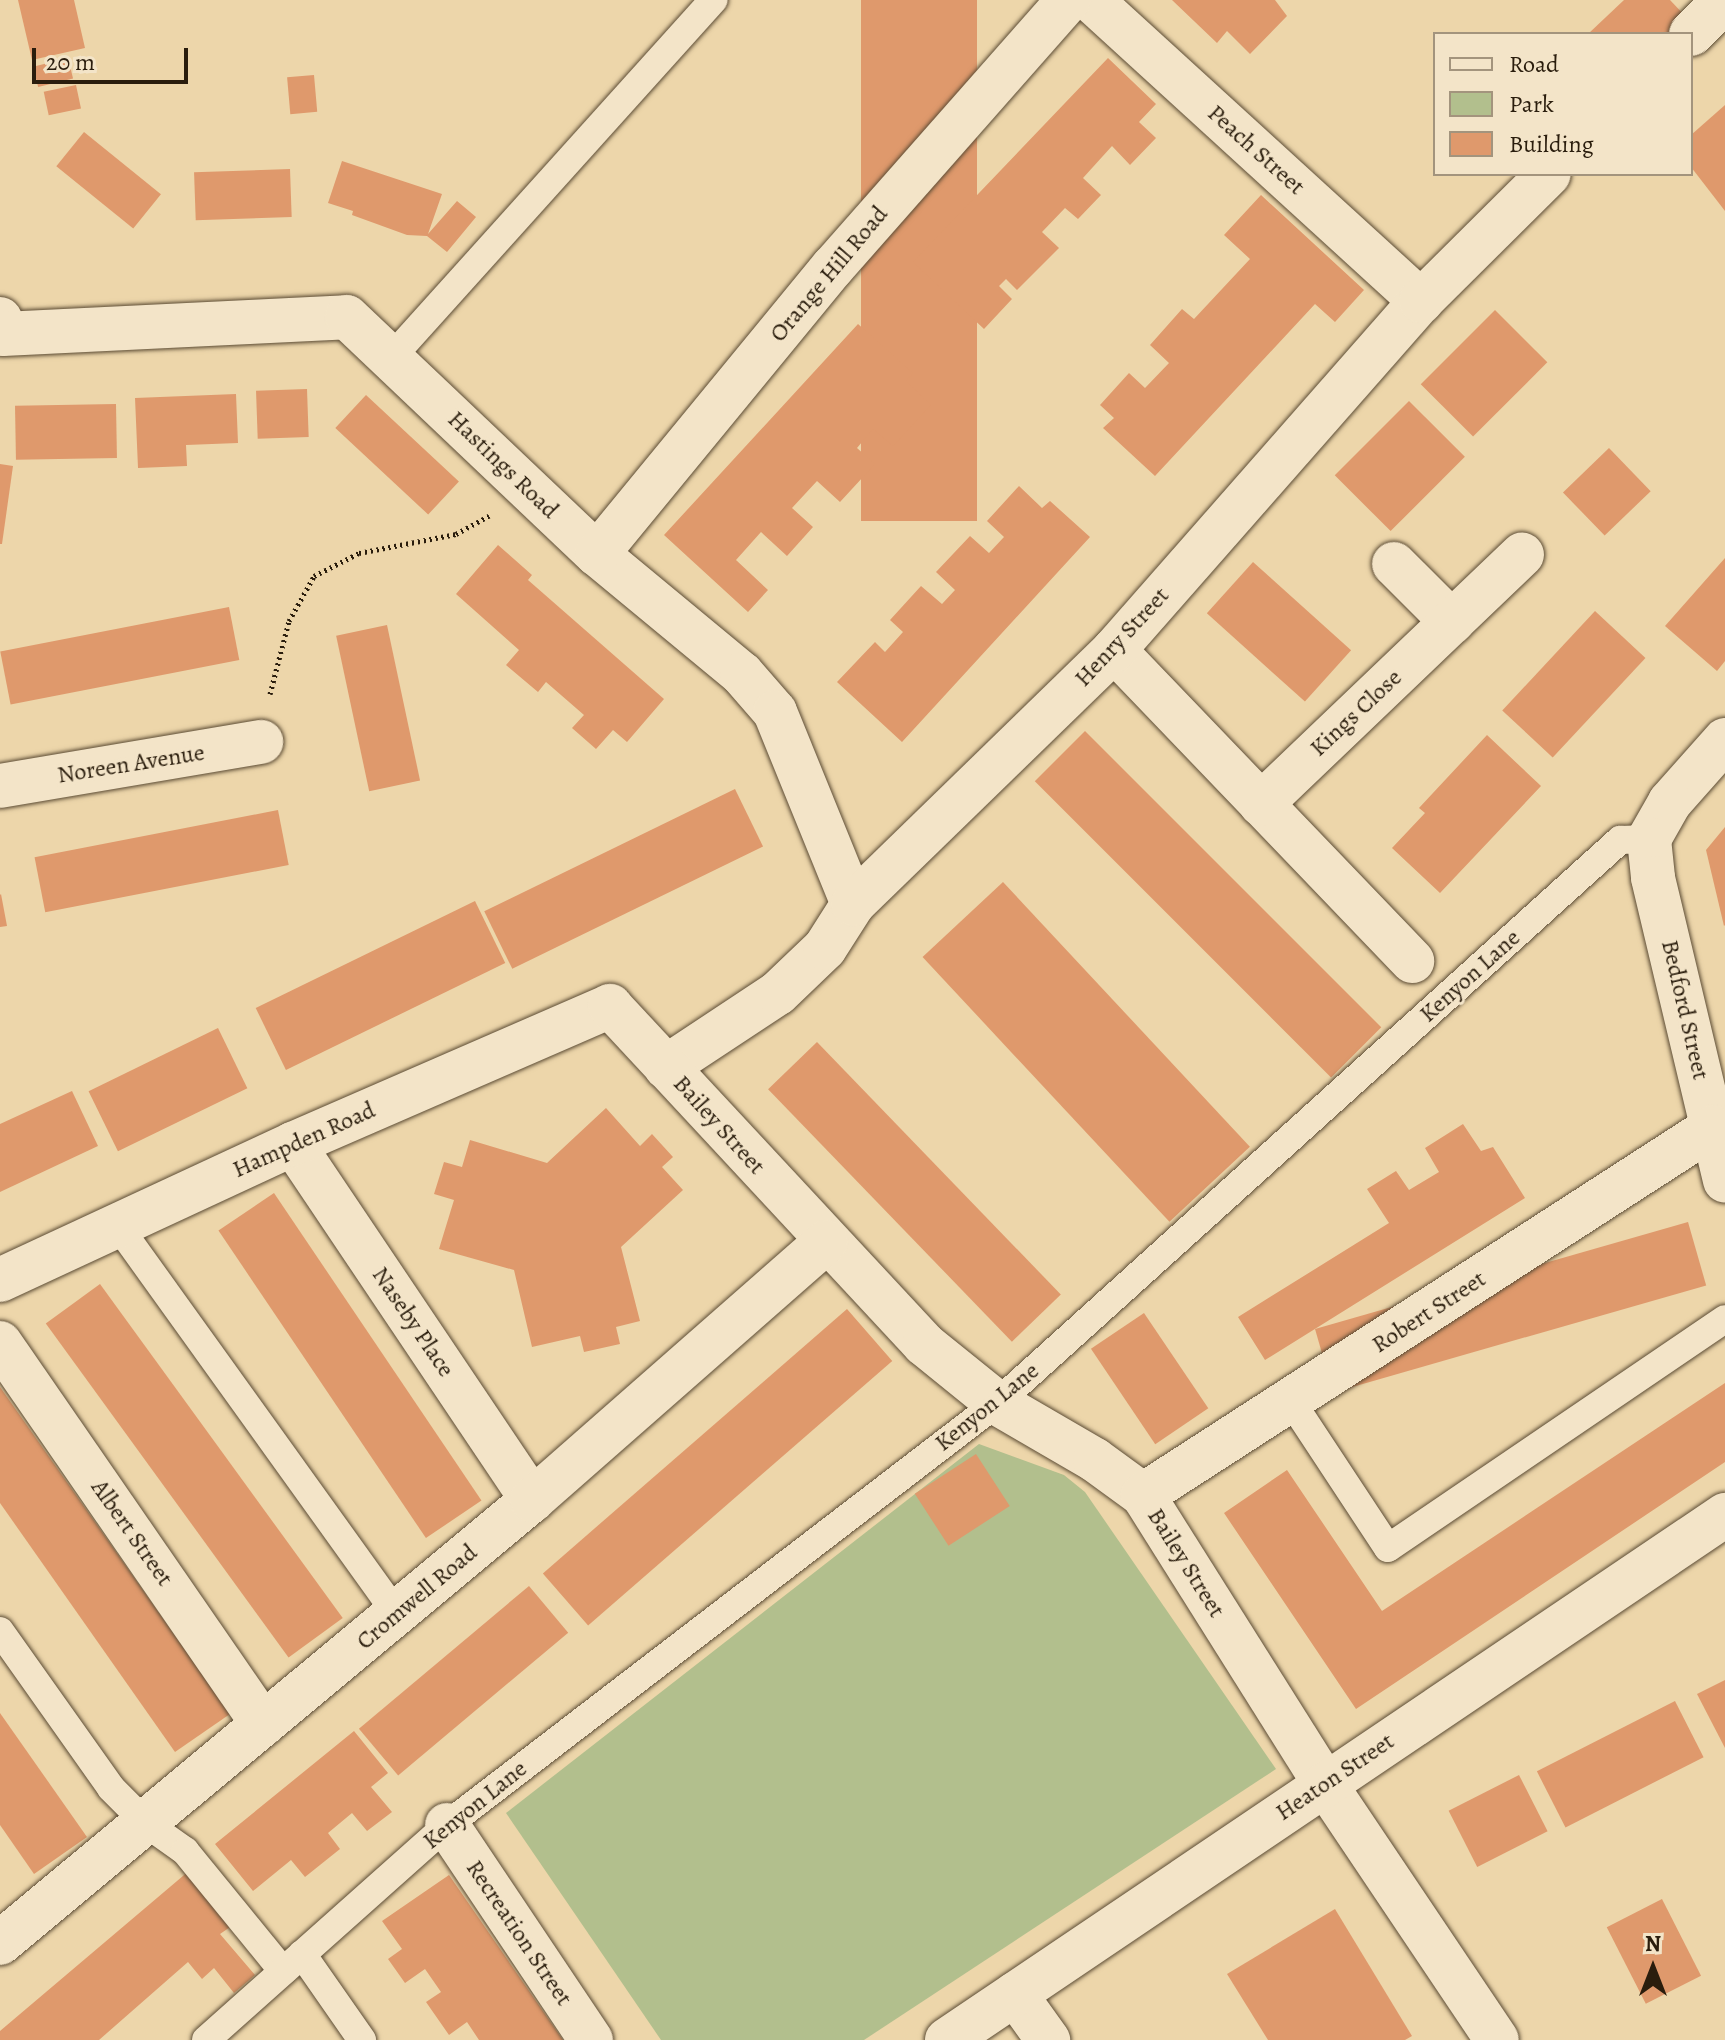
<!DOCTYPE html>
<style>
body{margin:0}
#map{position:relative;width:1725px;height:2040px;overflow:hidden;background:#edd6aa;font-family:Alegreya,serif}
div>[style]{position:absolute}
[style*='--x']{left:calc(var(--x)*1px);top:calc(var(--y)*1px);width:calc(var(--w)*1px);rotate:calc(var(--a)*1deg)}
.green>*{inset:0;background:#b2bf8d}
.building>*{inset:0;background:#df996c;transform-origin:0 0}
.path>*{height:5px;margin-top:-2.5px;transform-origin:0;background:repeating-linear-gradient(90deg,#2a1d0d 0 2px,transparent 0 6px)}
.roads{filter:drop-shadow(0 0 2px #5b4b34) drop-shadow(0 0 2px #5b4b34)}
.service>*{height:28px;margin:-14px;padding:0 14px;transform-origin:14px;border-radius:14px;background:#f3e4c8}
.minor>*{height:44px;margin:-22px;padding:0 22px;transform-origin:22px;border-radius:22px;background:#f3e4c8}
span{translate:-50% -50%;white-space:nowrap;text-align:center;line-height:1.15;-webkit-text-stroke:6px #f3e4c8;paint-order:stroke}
.street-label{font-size:24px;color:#2a1d0d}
.legend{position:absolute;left:1433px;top:32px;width:260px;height:144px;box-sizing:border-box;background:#f3e4c8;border:2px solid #a3947d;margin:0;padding:10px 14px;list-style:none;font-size:24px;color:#2a1d0d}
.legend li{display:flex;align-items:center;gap:16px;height:40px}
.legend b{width:40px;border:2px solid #a3947d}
.north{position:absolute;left:1613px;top:1928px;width:80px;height:80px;-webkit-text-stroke:6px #f3e4c8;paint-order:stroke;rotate:0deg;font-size:22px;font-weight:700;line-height:32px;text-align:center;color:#2a1d0d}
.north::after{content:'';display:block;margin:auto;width:28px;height:36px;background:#2a1d0d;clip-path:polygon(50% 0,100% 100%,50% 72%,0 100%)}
.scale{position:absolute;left:32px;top:48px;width:156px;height:36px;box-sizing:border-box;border:4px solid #2a1d0d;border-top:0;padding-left:10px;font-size:24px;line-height:28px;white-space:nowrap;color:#2a1d0d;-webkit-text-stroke:6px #f3e4c8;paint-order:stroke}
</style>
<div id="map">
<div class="green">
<div style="clip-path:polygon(979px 1444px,1064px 1475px,1085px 1492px,1276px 1769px,864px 2040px,661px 2040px,506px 1813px)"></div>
</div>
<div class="building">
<div style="clip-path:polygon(18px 0,74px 0,85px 48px,32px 60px)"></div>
<div style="left:861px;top:0;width:116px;height:521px"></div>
<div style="clip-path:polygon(1172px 0,1275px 0,1287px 16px,1250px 54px,1227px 31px,1217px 43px)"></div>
<div style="clip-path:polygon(1624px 0,1670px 0,1688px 19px,1672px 34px,1588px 34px)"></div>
<div style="left:68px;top:58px;width:21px;height:36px;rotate:76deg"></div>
<div style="clip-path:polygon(1108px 58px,1156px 104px,1139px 122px,1156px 138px,1130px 165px,1112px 146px,1083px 178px,1101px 195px,1078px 219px,1065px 208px,1042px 232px,1059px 248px,1017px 290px,1006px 279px,999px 286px,1012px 299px,984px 329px,913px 262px)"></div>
<div style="left:314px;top:75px;width:37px;height:27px;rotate:85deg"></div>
<div style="left:76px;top:85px;width:24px;height:33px;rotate:78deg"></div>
<div style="clip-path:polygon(1725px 105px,1725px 211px,1691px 167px,1691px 135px)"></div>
<div style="left:84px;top:132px;width:99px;height:44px;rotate:39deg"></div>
<div style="clip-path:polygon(342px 161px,442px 194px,428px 234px,457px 201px,476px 217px,447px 252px,427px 236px,407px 235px,352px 215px,353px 211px,328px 203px)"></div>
<div style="left:290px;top:169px;width:48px;height:96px;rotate:88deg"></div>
<div style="clip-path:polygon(1261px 195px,1364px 290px,1335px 322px,1315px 304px,1155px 476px,1103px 428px,1114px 418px,1100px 405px,1129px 373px,1145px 388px,1169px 363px,1150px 345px,1182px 309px,1194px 319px,1250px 259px,1224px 235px)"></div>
<div style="left:1495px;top:310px;width:74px;height:105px;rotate:45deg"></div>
<div style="clip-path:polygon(858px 324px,913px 373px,906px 381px,931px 405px,893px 446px,873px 429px,857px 448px,875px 464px,840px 502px,817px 481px,792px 508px,813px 527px,787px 556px,761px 532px,736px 560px,768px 590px,748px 612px,664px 535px)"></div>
<div style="left:307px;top:389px;width:48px;height:51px;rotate:88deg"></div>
<div style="clip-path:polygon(236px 394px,238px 443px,186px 445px,187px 466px,138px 468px,135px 398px)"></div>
<div style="left:366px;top:395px;width:127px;height:45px;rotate:43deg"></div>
<div style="left:1409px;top:401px;width:79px;height:105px;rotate:45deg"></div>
<div style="left:116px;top:404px;width:54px;height:101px;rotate:89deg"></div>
<div style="left:1609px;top:448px;width:60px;height:64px;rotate:46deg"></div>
<div style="clip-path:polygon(0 464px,13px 466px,2px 544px,0 544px)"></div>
<div style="clip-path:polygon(1019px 486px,1042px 508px,1050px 501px,1090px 537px,902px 742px,837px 682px,875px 642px,885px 652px,903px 632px,890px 620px,921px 586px,942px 604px,955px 590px,936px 572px,970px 536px,989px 553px,1004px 537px,987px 521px)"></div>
<div style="clip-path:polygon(498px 545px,532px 575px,528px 580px,664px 699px,627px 742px,613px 730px,596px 749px,572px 728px,584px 715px,546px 682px,538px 692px,506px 665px,519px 650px,456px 594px)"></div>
<div style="clip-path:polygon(1725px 558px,1725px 661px,1717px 671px,1665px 626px)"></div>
<div style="left:1253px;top:562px;width:132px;height:69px;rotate:42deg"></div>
<div style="left:229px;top:607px;width:54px;height:233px;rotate:79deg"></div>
<div style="left:1595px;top:611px;width:69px;height:136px;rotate:43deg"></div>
<div style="left:387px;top:625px;width:159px;height:52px;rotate:78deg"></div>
<div style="left:1085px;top:731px;width:419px;height:71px;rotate:45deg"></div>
<div style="clip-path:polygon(1487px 735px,1541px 786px,1440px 893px,1392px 848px,1425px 813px,1419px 808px)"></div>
<div style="left:735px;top:789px;width:64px;height:279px;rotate:64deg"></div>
<div style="left:278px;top:810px;width:56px;height:248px;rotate:79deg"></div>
<div style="clip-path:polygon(1725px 827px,1725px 925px,1724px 926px,1706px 850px)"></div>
<div style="left:1003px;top:882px;width:362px;height:110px;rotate:47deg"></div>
<div style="clip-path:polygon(1px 894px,7px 926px,0 927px,0 895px)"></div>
<div style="left:475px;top:901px;width:69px;height:244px;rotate:64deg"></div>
<div style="left:218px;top:1028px;width:67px;height:144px;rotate:64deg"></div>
<div style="left:817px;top:1042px;width:351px;height:68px;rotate:46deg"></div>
<div style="clip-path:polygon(72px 1091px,98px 1146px,0 1192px,0 1124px)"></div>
<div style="clip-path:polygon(606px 1108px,640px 1146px,652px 1134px,673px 1157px,662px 1167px,683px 1190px,621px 1247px,640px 1321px,616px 1327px,620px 1344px,584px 1352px,580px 1336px,532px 1347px,514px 1270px,439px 1249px,454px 1200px,434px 1194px,444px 1162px,462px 1167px,470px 1140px,547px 1163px)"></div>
<div style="clip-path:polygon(1463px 1124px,1481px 1151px,1493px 1147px,1525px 1198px,1265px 1360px,1238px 1317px,1389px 1223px,1367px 1189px,1396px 1171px,1409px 1190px,1439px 1172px,1425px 1148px)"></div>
<div style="left:274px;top:1193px;width:371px;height:67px;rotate:56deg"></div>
<div style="left:1688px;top:1222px;width:66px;height:388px;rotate:74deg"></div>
<div style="left:100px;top:1284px;width:413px;height:67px;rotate:54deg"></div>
<div style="left:847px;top:1309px;width:69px;height:403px;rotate:49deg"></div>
<div style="left:1144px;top:1313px;width:115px;height:64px;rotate:56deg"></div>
<div style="clip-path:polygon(1725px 1383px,1725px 1462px,1356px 1709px,1224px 1513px,1287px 1470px,1382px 1611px)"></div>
<div style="clip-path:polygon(0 1387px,230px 1714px,175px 1752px,0 1503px)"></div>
<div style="left:976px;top:1454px;width:62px;height:73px;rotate:57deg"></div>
<div style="left:529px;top:1586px;width:61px;height:222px;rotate:50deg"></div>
<div style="clip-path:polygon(1725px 1680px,1725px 1748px,1697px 1694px)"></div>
<div style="left:1675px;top:1701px;width:63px;height:155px;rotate:63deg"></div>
<div style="clip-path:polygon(0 1713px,87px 1837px,34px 1874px,0 1825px)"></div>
<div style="clip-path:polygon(354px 1731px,388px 1773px,371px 1787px,392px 1812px,367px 1831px,352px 1813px,328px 1833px,340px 1849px,305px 1877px,291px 1860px,253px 1891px,215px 1844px)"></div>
<div style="left:1519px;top:1775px;width:63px;height:79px;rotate:63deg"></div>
<div style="clip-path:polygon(190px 1870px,236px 1923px,220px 1934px,255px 1975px,234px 1993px,214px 1968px,202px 1979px,188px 1962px,99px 2040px,0 2040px,0 2031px)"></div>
<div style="clip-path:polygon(449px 1875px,563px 2040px,479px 2040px,467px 2022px,449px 2035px,426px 2002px,441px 1992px,425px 1969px,405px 1983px,388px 1959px,402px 1949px,382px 1921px)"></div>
<div style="left:1662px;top:1899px;width:86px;height:62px;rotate:63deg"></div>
<div style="clip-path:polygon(1335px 1909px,1412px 2036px,1405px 2040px,1268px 2040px,1227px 1974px)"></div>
</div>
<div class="path">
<div style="--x:270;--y:694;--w:75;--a:-75.4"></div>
<div style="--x:289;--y:621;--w:51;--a:-60.9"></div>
<div style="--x:314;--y:576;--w:51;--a:-27.1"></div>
<div style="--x:359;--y:553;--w:99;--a:-11.1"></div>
<div style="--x:456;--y:534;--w:38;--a:-29"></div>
</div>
<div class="roads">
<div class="service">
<div style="--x:391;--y:358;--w:482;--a:-48"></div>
<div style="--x:118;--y:1226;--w:478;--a:54.3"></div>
<div style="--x:1291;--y:1401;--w:176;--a:56.6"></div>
<div style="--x:1388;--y:1548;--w:407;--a:-34.2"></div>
<div style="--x:0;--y:1631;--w:192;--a:54.7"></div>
<div style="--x:111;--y:1788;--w:51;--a:45"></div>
<div style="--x:147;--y:1824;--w:47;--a:35.4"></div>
<div style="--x:185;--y:1851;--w:155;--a:50.8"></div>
<div style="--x:302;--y:1954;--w:105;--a:55.1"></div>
<div style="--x:206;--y:2040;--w:323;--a:-41.7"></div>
<div style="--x:447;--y:1825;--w:693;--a:-37.5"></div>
<div style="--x:997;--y:1403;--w:840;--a:-42.1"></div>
<div style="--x:1620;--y:840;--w:29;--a:-2"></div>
</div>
<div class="minor">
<div style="--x:1091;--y:0;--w:447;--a:42.4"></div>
<div style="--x:1691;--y:34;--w:48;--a:-45"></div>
<div style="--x:0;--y:319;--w:15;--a:79"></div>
<div style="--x:3;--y:334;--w:344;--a:-2.8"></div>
<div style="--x:347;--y:317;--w:344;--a:43.5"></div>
<div style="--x:597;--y:554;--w:188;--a:39.6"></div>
<div style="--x:742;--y:674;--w:50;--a:49"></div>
<div style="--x:775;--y:712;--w:207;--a:67.9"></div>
<div style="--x:597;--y:554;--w:372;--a:-50.6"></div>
<div style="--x:833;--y:267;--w:356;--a:-48.6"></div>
<div style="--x:1394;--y:564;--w:82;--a:45"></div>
<div style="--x:1114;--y:650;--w:431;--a:46.2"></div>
<div style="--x:1725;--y:740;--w:83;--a:131.6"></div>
<div style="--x:1670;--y:802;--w:43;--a:119.6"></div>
<div style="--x:1649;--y:839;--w:39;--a:84"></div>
<div style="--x:1653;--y:878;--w:311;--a:76.6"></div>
<div style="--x:0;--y:786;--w:265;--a:-9.6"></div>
<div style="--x:1261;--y:804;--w:361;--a:-43.7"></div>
<div style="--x:666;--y:1067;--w:134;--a:-33.5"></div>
<div style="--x:778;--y:993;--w:65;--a:-43.8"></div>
<div style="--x:825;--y:948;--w:52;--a:-57.5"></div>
<div style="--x:853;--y:904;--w:364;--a:-44.2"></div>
<div style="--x:1114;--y:650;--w:465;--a:-48.7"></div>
<div style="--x:1421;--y:301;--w:180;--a:-44.8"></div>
<div style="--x:293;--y:1144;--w:429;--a:56.1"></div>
<div style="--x:0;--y:1280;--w:323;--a:-24.9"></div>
<div style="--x:293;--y:1144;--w:346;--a:-23.5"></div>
<div style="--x:610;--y:1006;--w:461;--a:47.1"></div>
<div style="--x:924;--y:1344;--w:94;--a:38.9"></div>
<div style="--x:997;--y:1403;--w:113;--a:30.2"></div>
<div style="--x:1095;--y:1460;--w:59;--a:36.1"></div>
<div style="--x:1143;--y:1495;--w:342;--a:57.8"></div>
<div style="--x:1325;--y:1784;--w:308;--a:56.1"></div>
<div style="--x:0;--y:1343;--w:463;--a:55.4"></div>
<div style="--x:1143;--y:1495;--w:678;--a:-32.85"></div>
<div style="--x:447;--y:1825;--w:259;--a:56.2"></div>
<div style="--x:0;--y:1943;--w:692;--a:-39.78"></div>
<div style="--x:532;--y:1500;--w:391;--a:-41.3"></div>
<div style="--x:1015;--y:1994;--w:57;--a:54.3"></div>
<div style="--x:947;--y:2040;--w:939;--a:-34.01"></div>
</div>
</div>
<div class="street-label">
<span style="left:1256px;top:150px;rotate:42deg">Peach Street</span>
<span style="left:829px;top:274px;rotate:-50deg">Orange Hill Road</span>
<span style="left:503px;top:465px;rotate:44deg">Hastings Road</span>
<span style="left:1122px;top:637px;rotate:-47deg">Henry Street</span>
<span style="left:1356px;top:713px;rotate:-43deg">Kings Close</span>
<span style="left:131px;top:764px;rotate:-9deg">Noreen Avenue</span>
<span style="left:1470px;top:976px;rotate:-42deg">Kenyon Lane</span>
<span style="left:1685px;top:1010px;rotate:77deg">Bedford Street</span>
<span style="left:719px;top:1125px;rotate:48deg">Bailey Street</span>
<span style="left:304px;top:1140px;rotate:-24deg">Hampden Road</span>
<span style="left:1429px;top:1312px;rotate:-33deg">Robert Street</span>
<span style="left:413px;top:1322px;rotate:56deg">Naseby Place</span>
<span style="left:987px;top:1407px;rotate:-39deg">Kenyon Lane</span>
<span style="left:132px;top:1533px;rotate:55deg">Albert Street</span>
<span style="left:1186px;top:1563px;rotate:58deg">Bailey Street</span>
<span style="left:417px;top:1597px;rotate:-40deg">Cromwell Road</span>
<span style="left:1335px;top:1777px;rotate:-34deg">Heaton Street</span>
<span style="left:475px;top:1805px;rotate:-39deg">Kenyon Lane</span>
<span style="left:519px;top:1933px;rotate:56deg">Recreation Street</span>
</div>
<ul class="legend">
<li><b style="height:10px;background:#f3e4c8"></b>Road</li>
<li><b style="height:22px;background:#b2bf8d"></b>Park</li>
<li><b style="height:22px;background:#df996c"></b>Building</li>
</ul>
<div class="north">N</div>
<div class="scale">20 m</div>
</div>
